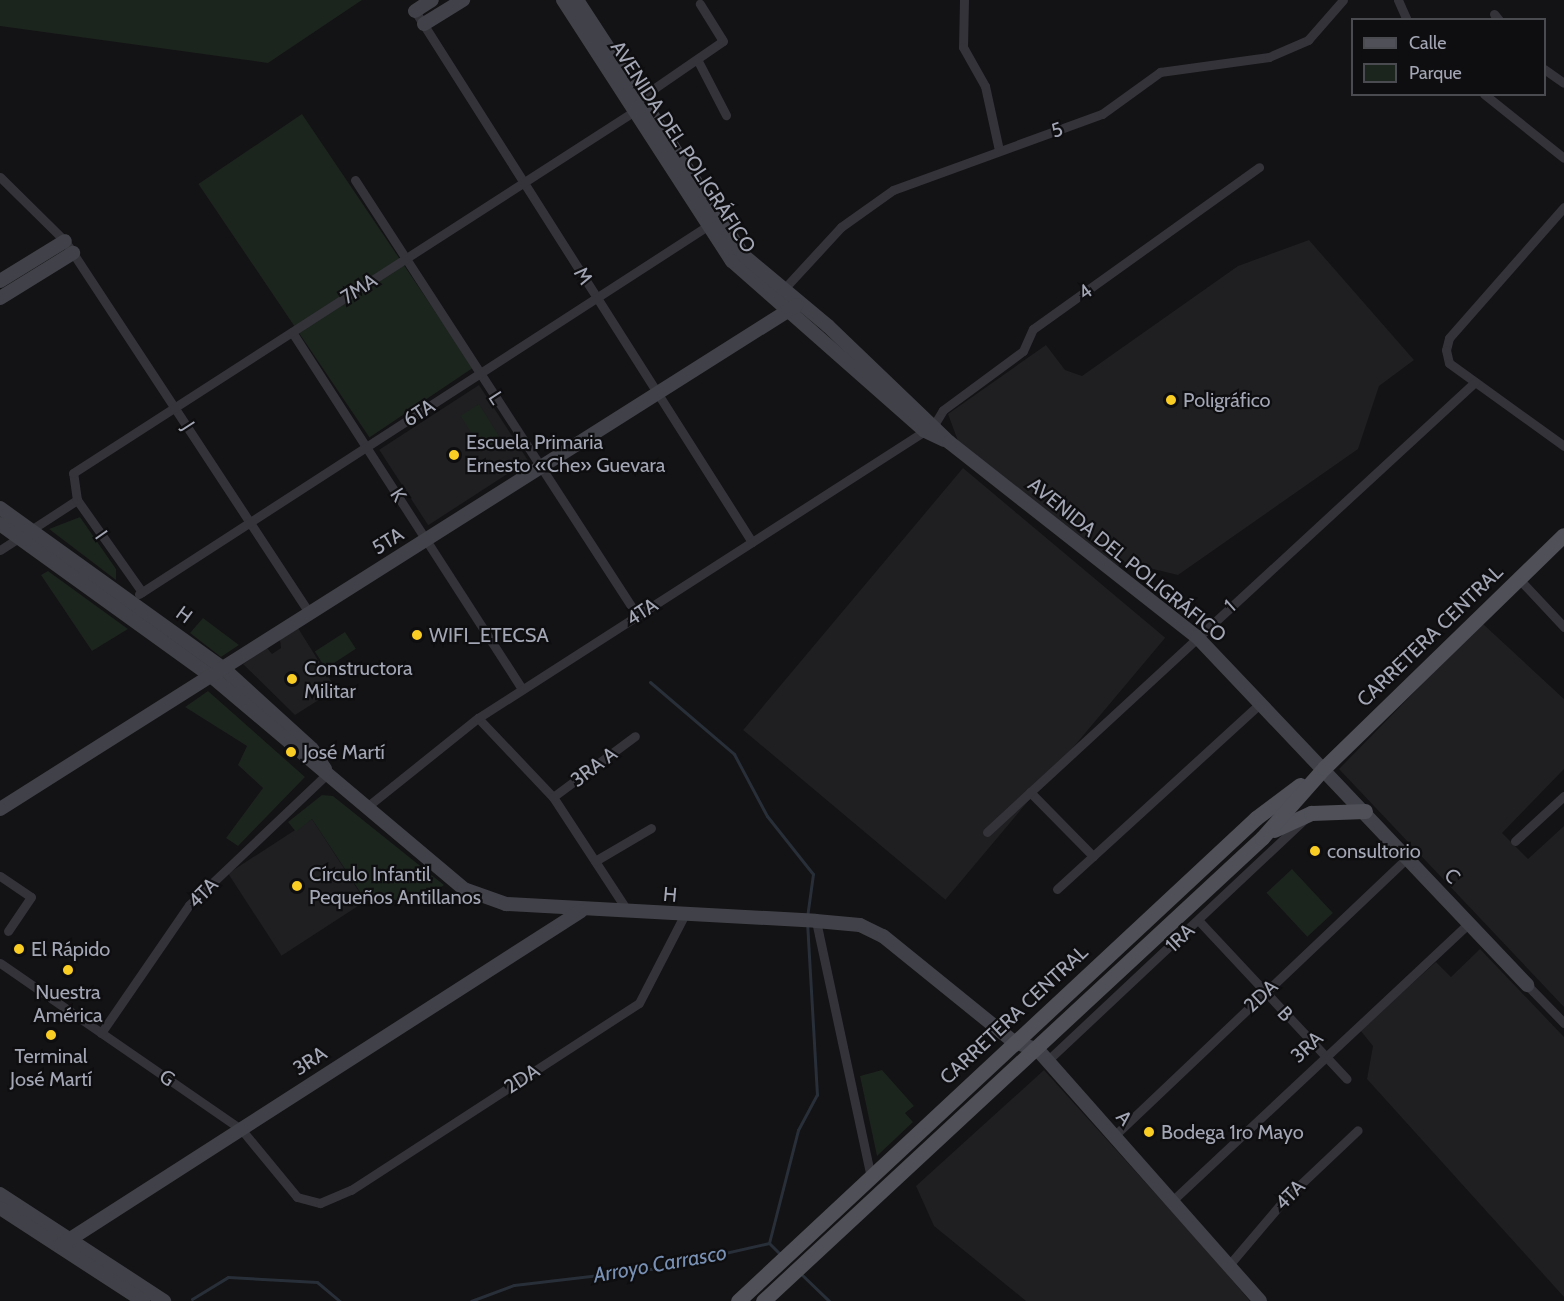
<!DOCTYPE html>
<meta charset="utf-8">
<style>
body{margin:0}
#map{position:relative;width:1564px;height:1301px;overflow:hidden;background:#131214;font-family:Cabin,sans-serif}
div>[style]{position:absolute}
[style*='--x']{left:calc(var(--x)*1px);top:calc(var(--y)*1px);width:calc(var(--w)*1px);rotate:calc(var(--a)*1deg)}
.built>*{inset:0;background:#1f1e21;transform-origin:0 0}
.green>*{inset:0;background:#1c241e;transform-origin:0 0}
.stream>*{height:3px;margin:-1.5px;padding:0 1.5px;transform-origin:1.5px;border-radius:1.5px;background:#282f38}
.street>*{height:9px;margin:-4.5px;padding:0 4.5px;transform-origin:4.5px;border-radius:4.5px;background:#333339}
.secondary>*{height:14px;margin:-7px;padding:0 7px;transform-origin:7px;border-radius:7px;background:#414249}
.primary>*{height:15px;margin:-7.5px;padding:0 7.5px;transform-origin:7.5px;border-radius:7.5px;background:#4f5058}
.dots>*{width:16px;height:16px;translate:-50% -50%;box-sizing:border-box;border:3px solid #0e0d0f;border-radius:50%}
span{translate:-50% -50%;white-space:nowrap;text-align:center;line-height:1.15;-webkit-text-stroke:4.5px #0e0d0f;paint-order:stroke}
.street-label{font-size:20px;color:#a3a7b5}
.poi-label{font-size:20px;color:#a3a7b5}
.left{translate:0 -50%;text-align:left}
.water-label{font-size:21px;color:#7890b3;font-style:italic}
.legend{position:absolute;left:1351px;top:18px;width:195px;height:78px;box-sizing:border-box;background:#0e0d0f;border:2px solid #4a4b51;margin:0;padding:8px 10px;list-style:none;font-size:18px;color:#a3a7b5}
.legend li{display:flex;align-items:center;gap:12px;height:30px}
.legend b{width:30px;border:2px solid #4a4b51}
</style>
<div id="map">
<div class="built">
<div style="clip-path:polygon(1309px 240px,1414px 360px,1379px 386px,1358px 449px,1178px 575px,1124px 562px,1118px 566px,958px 441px,948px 414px,1046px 345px,1065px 370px,1082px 376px,1238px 266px)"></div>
<div style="left:479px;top:385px;width:90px;height:119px;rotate:57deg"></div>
<div style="left:963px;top:468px;width:264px;height:342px;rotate:40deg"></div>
<div style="clip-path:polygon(1482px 623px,1564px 699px,1564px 769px,1502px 833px,1528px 859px,1564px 826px,1564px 1007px,1339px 769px)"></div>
<div style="clip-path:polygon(298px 628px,336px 689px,295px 715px,243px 664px,267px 648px,272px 654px,281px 648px,280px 640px)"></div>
<div style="left:312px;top:819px;width:98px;height:100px;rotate:57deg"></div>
<div style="clip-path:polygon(1480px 949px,1564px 1037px,1564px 1297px,1367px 1079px,1373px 1046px,1360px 1030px,1436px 962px,1451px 977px)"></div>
<div style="clip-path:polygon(1044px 1070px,1212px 1256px,1250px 1301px,1026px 1301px,934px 1226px,916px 1186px)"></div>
</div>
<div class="green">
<div style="clip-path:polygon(0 0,362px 0,268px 63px,0 26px)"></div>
<div style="left:302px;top:114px;width:306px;height:125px;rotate:56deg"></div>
<div style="left:479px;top:404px;width:41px;height:22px;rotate:58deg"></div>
<div style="clip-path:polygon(80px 517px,116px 569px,116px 580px,49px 529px)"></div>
<div style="clip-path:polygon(48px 571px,128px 629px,92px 651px,41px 575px)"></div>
<div style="clip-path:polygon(203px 618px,239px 645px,221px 657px,190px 633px)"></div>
<div style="left:345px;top:632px;width:20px;height:36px;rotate:57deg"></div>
<div style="clip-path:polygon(208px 691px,305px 777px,238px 846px,226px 838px,263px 788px,238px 765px,247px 746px,185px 707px)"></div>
<div style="clip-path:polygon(322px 795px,333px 796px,444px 885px,426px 899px,366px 901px,312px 819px,296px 832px,288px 822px)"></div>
<div style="left:1292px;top:869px;width:60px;height:35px;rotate:47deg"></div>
<div style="clip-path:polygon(882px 1070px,914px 1106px,905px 1113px,913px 1122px,877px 1156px,860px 1076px)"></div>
</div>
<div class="stream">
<div style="--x:650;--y:682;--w:111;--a:40.6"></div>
<div style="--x:734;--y:754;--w:70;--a:62"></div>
<div style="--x:767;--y:816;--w:74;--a:51.6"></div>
<div style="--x:813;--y:874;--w:43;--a:97.9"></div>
<div style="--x:769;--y:1243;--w:117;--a:-75.6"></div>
<div style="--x:798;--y:1130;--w:40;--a:-62"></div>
<div style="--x:817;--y:1095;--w:171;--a:-93.3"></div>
<div style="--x:799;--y:1272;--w:42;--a:44"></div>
<div style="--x:192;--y:1299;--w:42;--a:-31.4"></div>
<div style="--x:228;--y:1277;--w:89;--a:3.2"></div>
<div style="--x:317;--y:1282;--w:30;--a:40"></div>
<div style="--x:471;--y:1301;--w:46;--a:-20.4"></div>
<div style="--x:514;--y:1285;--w:146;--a:-6.7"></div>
<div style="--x:659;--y:1268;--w:113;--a:-12.8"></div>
<div style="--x:769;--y:1243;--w:17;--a:45"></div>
</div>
<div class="street">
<div style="--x:964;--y:0;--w:47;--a:91.2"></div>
<div style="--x:963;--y:47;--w:45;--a:60.6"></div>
<div style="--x:985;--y:86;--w:66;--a:77.7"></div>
<div style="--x:1398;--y:0;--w:22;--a:66"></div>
<div style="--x:415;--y:11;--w:629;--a:57.6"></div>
<div style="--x:1494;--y:14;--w:8;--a:50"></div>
<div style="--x:698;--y:61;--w:61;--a:62.6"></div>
<div style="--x:1544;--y:69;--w:24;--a:35"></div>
<div style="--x:1484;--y:94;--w:102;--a:38.7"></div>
<div style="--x:0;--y:177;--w:91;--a:44.6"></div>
<div style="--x:65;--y:241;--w:445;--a:56.7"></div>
<div style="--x:355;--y:180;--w:518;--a:57.05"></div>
<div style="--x:1564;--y:207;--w:174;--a:131.3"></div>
<div style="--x:1449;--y:338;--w:12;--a:104"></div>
<div style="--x:1446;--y:350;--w:13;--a:77"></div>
<div style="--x:1449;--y:363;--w:142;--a:35.8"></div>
<div style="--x:782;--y:291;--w:87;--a:-47.3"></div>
<div style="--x:841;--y:227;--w:64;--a:-35.4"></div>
<div style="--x:893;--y:190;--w:222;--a:-20"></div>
<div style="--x:1102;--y:114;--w:72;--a:-35.9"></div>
<div style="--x:1160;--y:72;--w:110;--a:-7.8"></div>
<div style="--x:1269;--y:57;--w:43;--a:-23.6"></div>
<div style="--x:1308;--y:40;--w:53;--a:-48.8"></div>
<div style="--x:292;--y:332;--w:425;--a:57.2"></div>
<div style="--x:0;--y:550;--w:92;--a:-33"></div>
<div style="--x:1519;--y:579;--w:66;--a:46.8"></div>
<div style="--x:142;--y:592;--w:113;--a:-125.2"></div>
<div style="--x:77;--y:500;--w:27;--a:-98"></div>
<div style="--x:73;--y:473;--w:670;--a:-32.81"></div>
<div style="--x:636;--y:110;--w:19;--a:-58"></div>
<div style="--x:646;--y:94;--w:93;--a:-34.5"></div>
<div style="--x:723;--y:41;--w:44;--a:-121.9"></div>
<div style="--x:139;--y:594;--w:683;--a:-32.92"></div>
<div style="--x:478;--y:718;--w:109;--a:46.5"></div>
<div style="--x:553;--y:797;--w:135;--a:56.8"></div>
<div style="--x:1030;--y:792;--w:90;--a:45.5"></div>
<div style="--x:553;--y:797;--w:102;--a:-36.6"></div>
<div style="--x:368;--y:806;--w:141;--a:-38.7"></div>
<div style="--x:478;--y:718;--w:542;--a:-32.72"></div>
<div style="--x:934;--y:425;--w:17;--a:-59"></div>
<div style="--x:943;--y:410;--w:99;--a:-36.4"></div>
<div style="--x:1023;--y:351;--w:24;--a:-66"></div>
<div style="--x:1033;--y:329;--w:278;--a:-35.6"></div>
<div style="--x:987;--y:832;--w:664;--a:-42.68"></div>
<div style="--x:1515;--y:841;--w:67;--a:-42.6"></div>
<div style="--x:595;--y:861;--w:65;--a:-30.5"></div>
<div style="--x:0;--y:876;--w:37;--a:34"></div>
<div style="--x:31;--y:897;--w:41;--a:124.1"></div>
<div style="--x:1057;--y:889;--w:276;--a:-42.4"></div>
<div style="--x:816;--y:921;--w:262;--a:77.9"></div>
<div style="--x:1199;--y:921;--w:216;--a:46.9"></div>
<div style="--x:0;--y:963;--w:293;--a:34.6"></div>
<div style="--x:241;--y:1129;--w:88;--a:50.5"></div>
<div style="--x:297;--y:1197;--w:24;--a:15"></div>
<div style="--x:320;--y:1203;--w:34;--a:-23"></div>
<div style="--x:351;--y:1190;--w:343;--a:-33"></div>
<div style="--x:639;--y:1003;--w:98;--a:-62.7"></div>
<div style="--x:1527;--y:985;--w:53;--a:45.8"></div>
<div style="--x:101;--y:1033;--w:155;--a:-55.5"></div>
<div style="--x:189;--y:905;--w:192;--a:-43.5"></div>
<div style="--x:1047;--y:1061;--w:352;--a:-43.2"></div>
<div style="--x:1114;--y:1136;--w:405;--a:-43.5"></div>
<div style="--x:1172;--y:1201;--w:407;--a:-43.1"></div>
<div style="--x:1229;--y:1265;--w:87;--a:-49.7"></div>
<div style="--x:1285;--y:1199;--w:100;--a:-43.4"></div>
</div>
<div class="secondary">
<div style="--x:563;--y:0;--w:311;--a:57.1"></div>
<div style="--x:732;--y:261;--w:257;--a:41.4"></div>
<div style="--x:925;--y:431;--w:21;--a:25"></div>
<div style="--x:577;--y:0;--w:304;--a:56.9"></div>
<div style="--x:743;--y:255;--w:111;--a:39.9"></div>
<div style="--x:828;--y:326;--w:168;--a:43.8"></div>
<div style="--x:949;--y:442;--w:315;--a:38.2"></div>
<div style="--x:1197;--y:637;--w:480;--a:46.5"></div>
<div style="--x:415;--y:11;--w:20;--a:-33"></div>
<div style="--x:424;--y:24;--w:46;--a:-31.6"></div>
<div style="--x:0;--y:281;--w:76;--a:-31.6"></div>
<div style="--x:0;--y:298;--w:86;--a:-31.7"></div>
<div style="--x:0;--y:508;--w:274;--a:35.7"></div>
<div style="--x:223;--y:668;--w:120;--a:42.3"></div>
<div style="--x:312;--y:749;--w:24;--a:57"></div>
<div style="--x:0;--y:524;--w:260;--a:35.8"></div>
<div style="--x:211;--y:676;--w:331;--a:40.1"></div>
<div style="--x:464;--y:889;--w:45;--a:19.7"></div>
<div style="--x:506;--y:904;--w:310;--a:3.1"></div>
<div style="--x:816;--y:921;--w:44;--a:5.2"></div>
<div style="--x:860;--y:925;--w:25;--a:26"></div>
<div style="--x:883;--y:936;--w:169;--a:39"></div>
<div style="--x:1014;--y:1042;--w:25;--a:18"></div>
<div style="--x:1038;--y:1050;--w:335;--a:48.5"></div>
<div style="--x:0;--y:809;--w:943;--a:-32.31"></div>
<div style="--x:0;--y:1194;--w:196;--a:33.1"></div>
<div style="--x:0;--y:1208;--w:171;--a:33"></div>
<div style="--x:61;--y:1245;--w:618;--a:-32.71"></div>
</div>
<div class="primary">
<div style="--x:1274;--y:830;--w:41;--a:-24.7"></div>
<div style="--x:1311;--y:813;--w:54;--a:-2.1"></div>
<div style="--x:738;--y:1301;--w:708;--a:-43"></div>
<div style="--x:1256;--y:818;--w:55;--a:-36.9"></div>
<div style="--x:763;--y:1301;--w:681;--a:-42.86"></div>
<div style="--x:1262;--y:838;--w:94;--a:-48.5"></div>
<div style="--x:1324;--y:768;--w:334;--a:-44.2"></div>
</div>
<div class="dots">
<div style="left:1171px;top:400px;background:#facd25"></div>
<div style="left:454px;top:455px;background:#facd25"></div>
<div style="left:417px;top:635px;background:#facd25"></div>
<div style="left:292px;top:679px;background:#facd25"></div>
<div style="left:291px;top:752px;background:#facd25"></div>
<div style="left:1315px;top:851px;background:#facd25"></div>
<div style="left:297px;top:886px;background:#facd25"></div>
<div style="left:19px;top:949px;background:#facd25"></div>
<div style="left:68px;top:970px;background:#facd25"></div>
<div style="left:51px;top:1035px;background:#facd25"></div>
<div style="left:1149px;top:1132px;background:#facd25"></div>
</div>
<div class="street-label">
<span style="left:1057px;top:130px;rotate:-19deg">5</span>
<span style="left:683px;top:147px;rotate:57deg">AVENIDA DEL POLIGRÁFICO</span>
<span style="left:583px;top:276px;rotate:58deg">M</span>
<span style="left:359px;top:289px;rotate:-33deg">7MA</span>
<span style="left:1085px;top:292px;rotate:-36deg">4</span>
<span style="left:496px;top:398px;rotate:57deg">L</span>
<span style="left:419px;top:413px;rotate:-33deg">6TA</span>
<span style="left:188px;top:426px;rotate:57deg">J</span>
<span style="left:398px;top:495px;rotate:57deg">K</span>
<span style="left:101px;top:535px;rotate:55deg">I</span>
<span style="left:388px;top:541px;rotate:-32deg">5TA</span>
<span style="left:1127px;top:560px;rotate:39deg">AVENIDA DEL POLIGRÁFICO</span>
<span style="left:1230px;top:606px;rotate:-42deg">1</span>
<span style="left:642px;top:612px;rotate:-33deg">4TA</span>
<span style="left:184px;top:615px;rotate:36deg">H</span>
<span style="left:1430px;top:636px;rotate:-44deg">CARRETERA CENTRAL</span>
<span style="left:594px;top:767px;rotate:-37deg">3RA A</span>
<span style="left:1452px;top:876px;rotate:47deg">C</span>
<span style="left:203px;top:893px;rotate:-45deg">4TA</span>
<span style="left:670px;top:895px;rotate:5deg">H</span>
<span style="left:1180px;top:938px;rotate:-43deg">1RA</span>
<span style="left:1261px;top:996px;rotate:-43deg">2DA</span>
<span style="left:1285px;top:1014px;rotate:47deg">B</span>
<span style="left:1014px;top:1015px;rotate:-43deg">CARRETERA CENTRAL</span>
<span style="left:1307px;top:1047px;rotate:-43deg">3RA</span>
<span style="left:310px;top:1061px;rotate:-33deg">3RA</span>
<span style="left:167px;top:1078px;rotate:35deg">G</span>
<span style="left:522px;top:1079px;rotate:-33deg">2DA</span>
<span style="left:1124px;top:1118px;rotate:48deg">A</span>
<span style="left:1290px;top:1195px;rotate:-45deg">4TA</span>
</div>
<div class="poi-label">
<span class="left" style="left:1183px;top:400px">Poligráfico</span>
<span class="left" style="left:466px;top:454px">Escuela Primaria<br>Ernesto «Che» Guevara</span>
<span class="left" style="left:429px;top:635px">WIFI_ETECSA</span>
<span class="left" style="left:304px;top:680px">Constructora<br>Militar</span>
<span class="left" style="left:303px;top:752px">José Martí</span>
<span class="left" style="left:1327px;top:851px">consultorio</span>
<span class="left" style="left:309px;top:886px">Círculo Infantil<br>Pequeños Antillanos</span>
<span class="left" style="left:31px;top:949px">El Rápido</span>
<span style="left:68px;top:1004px">Nuestra<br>América</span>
<span style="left:51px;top:1068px">Terminal<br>José Martí</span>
<span class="left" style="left:1161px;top:1132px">Bodega 1ro Mayo</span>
</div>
<div class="water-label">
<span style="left:660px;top:1264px;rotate:-10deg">Arroyo Carrasco</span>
</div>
<ul class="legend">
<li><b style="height:8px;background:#4f5058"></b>Calle</li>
<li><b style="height:16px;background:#1c241e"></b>Parque</li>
</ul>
</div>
